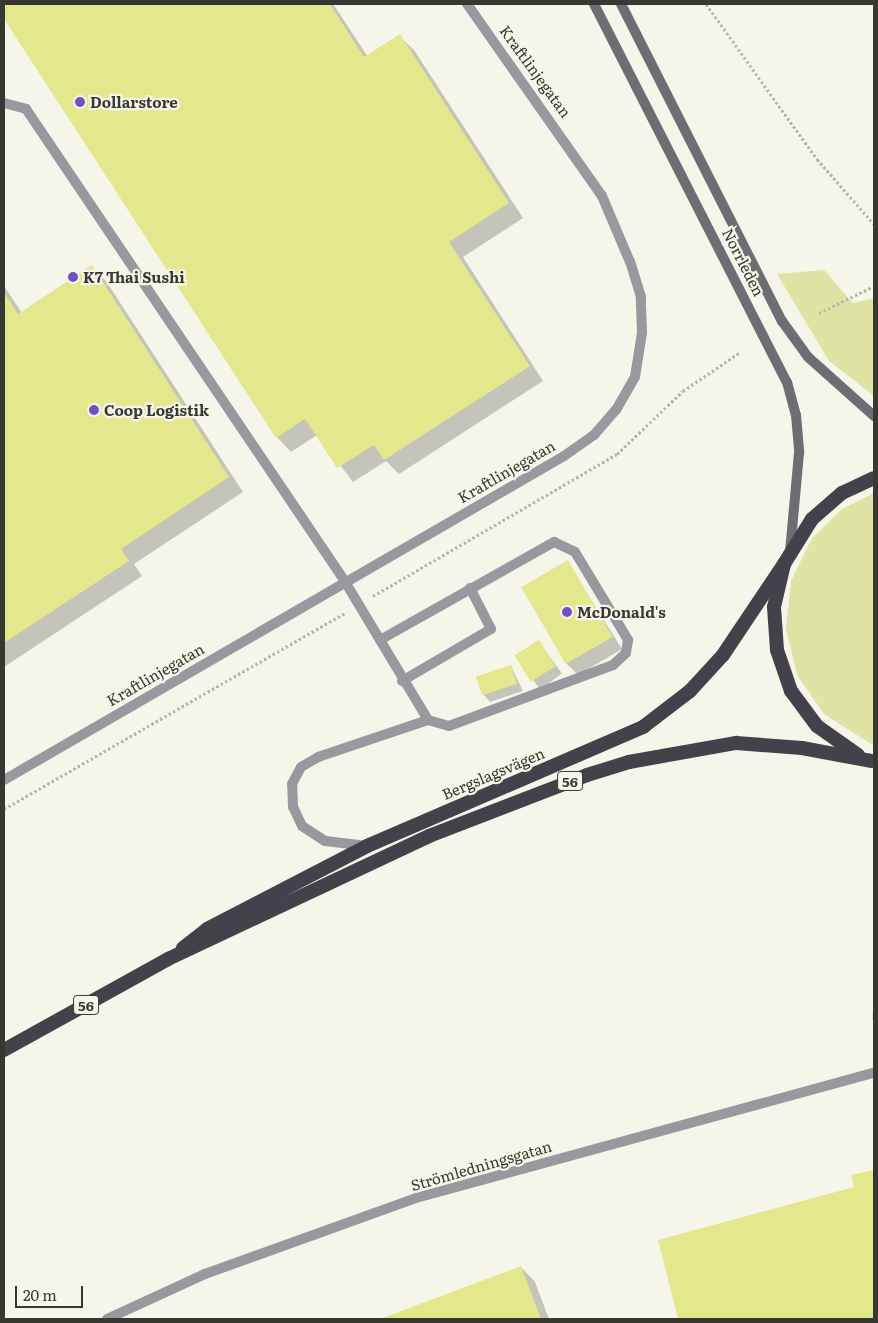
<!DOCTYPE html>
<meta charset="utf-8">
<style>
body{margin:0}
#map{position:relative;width:878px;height:1323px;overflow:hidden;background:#f5f6e9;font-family:Literata,serif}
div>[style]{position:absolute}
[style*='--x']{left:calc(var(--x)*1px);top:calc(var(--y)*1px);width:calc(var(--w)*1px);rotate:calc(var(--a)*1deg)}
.green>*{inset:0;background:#dfe4a5}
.shadow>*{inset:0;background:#0003;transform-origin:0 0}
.building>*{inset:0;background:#e2e88b;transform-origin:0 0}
.path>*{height:3px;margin-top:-1.5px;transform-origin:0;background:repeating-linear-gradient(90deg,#b5b6ab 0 2.5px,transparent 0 5px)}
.service>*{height:10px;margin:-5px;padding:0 5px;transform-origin:5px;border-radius:5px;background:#99989e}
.minor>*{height:10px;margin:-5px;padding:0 5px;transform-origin:5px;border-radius:5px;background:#99989e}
.secondary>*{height:10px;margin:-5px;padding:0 5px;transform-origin:5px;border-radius:5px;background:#6e6d74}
.trunk>*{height:14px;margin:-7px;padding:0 7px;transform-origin:7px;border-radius:7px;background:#43424b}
.dots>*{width:14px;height:14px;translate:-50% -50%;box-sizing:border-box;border:2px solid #f5f6e9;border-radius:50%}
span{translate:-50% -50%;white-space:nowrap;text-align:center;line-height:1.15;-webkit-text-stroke:4.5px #f5f6e9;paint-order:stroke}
.shield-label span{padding:1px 4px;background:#f5f6e9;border:1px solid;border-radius:4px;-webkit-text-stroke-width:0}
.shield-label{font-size:14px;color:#383833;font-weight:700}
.street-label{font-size:15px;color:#383833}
.poi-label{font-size:15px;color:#383833;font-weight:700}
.left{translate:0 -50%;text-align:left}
.frame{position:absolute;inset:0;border:5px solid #383833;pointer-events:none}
.scale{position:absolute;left:15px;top:1286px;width:68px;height:22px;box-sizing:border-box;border:2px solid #383833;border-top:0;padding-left:6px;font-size:15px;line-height:18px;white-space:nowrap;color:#383833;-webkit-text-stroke:4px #f5f6e9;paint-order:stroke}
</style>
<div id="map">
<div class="green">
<div style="clip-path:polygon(824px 270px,853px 303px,874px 298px,874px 396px,829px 361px,777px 274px)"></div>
<div style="clip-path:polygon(874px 493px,874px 746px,824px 714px,797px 675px,786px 629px,791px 581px,812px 538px,842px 509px)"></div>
</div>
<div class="shadow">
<div style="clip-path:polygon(4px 4px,333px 4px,368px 57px,399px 36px,414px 50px,523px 218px,463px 257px,543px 381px,399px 474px,386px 461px,353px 482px,317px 435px,291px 452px,277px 437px,4px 17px)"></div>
<div style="clip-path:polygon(92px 267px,106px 281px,243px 492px,134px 564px,142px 576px,4px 667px,4px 286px,22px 313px)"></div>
<div style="clip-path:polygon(567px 562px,622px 649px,578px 675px,567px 664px)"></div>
<div style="left:539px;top:642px;width:39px;height:27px;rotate:54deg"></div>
<div style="clip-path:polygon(511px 666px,523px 691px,490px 702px,483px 694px)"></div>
<div style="clip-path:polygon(874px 1171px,874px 1319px,679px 1319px,659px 1241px,856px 1188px,852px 1176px)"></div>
<div style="clip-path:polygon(521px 1267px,535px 1282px,549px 1319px,383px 1319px)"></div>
</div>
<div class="building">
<div style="clip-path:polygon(4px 4px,330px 4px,364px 57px,400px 34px,509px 203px,449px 242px,530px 366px,384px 460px,374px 445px,337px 468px,305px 419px,276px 438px,4px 19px)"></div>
<div style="clip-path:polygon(92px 265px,229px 477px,121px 549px,129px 561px,4px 643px,4px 292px,18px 314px)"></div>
<div style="left:568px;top:560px;width:89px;height:54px;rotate:60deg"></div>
<div style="left:539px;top:640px;width:31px;height:29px;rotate:58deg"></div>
<div style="left:511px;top:665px;width:20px;height:37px;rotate:72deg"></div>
<div style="clip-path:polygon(874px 1170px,874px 1319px,678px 1319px,658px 1240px,854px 1187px,851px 1175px)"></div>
<div style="clip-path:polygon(521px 1266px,541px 1319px,380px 1319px)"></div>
</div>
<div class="path">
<div style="--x:706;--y:4;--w:191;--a:54.4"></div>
<div style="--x:817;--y:159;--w:86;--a:48.8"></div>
<div style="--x:819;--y:313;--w:61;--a:-26.1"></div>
<div style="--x:373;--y:596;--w:282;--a:-30.2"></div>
<div style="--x:617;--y:454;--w:91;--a:-43.7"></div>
<div style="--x:683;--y:391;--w:68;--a:-34.2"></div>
<div style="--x:4;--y:809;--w:395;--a:-29.9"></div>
<div style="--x:874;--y:1012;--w:7;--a:90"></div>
</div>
<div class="service">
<div style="--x:4;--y:103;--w:23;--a:15"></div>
<div style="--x:26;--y:109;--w:568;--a:55.97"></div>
<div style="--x:344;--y:580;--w:163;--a:59"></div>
<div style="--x:380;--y:640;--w:200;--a:-29.4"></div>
<div style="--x:554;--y:542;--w:23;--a:25"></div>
<div style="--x:575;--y:552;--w:103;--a:58.9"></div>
<div style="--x:628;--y:640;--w:13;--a:99"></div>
<div style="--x:626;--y:653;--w:18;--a:137"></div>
<div style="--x:613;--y:665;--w:175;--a:159.6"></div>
<div style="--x:449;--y:726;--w:22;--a:-164"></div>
<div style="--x:402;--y:681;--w:103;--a:-30.3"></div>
<div style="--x:491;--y:629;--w:46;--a:-117.1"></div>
<div style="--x:367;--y:846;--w:42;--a:-173.2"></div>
<div style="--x:325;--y:841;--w:27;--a:-147"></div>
<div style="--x:302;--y:826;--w:21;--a:-115"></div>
<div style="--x:293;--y:807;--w:23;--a:-92"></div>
<div style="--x:292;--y:784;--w:19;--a:-62"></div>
<div style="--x:301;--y:767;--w:20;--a:-30"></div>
<div style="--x:318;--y:757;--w:116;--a:-18.6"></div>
</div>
<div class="minor">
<div style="--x:4;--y:780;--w:647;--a:-30.05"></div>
<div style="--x:564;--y:456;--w:37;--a:-35"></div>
<div style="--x:594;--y:435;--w:33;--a:-49"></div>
<div style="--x:616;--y:410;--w:38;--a:-60"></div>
<div style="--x:635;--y:377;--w:45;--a:-81"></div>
<div style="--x:642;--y:333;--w:36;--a:-92"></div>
<div style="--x:641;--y:297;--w:37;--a:-107"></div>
<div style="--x:630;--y:262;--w:72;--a:-113"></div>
<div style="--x:602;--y:196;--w:235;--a:-125.1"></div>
<div style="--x:107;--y:1319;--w:108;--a:-24.7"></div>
<div style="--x:205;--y:1274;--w:224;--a:-19.8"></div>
<div style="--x:416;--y:1198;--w:475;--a:-15.3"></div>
</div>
<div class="secondary">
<div style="--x:594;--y:4;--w:424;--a:63"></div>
<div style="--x:787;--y:382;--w:34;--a:75"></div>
<div style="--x:796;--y:415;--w:38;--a:85"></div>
<div style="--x:799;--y:453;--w:98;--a:95.2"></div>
<div style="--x:621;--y:4;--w:356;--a:63.1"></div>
<div style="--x:782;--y:321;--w:44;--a:54.2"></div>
<div style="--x:808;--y:357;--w:89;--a:41.8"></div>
</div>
<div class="trunk">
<div style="--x:858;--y:755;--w:50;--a:-144.7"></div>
<div style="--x:817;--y:726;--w:44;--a:-126.6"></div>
<div style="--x:791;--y:691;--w:43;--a:-108.9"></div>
<div style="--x:777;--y:650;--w:43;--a:-94"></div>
<div style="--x:774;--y:607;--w:44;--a:-76.9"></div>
<div style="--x:784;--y:564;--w:53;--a:-58.1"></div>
<div style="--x:812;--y:519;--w:40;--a:-41"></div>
<div style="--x:842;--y:493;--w:35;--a:-25"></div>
<div style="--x:183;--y:948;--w:31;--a:-38"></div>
<div style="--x:207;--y:929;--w:180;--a:-27.4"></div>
<div style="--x:367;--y:846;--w:301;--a:-23.3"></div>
<div style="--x:643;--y:727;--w:59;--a:-37.5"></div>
<div style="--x:690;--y:691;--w:49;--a:-47.5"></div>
<div style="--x:723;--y:655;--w:110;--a:-56.2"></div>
<div style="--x:4;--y:1050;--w:188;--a:-29"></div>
<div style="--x:168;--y:959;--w:289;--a:-25.2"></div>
<div style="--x:429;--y:836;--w:169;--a:-21.1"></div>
<div style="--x:587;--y:775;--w:44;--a:-17.2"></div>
<div style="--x:629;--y:762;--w:109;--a:-10.1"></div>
<div style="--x:736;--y:743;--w:66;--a:4.3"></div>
<div style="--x:802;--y:748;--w:70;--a:10.7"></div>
</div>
<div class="dots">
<div style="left:80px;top:102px;background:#724ec7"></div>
<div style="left:73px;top:277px;background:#724ec7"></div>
<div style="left:94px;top:410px;background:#724ec7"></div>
<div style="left:567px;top:612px;background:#724ec7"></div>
</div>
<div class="shield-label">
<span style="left:570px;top:781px">56</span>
<span style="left:86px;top:1005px">56</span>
</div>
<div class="street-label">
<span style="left:536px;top:71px;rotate:54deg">Kraftlinjegatan</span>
<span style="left:744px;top:262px;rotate:63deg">Norrleden</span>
<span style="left:506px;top:471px;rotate:-30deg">Kraftlinjegatan</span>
<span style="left:155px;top:674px;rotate:-30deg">Kraftlinjegatan</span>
<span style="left:493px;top:773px;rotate:-23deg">Bergslagsvägen</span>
<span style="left:481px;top:1165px;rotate:-16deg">Strömledningsgatan</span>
</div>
<div class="poi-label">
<span class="left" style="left:90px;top:102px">Dollarstore</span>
<span class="left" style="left:83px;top:277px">K7 Thai Sushi</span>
<span class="left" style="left:104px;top:410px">Coop Logistik</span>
<span class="left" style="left:577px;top:612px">McDonald's</span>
</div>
<div class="frame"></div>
<div class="scale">20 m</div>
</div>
